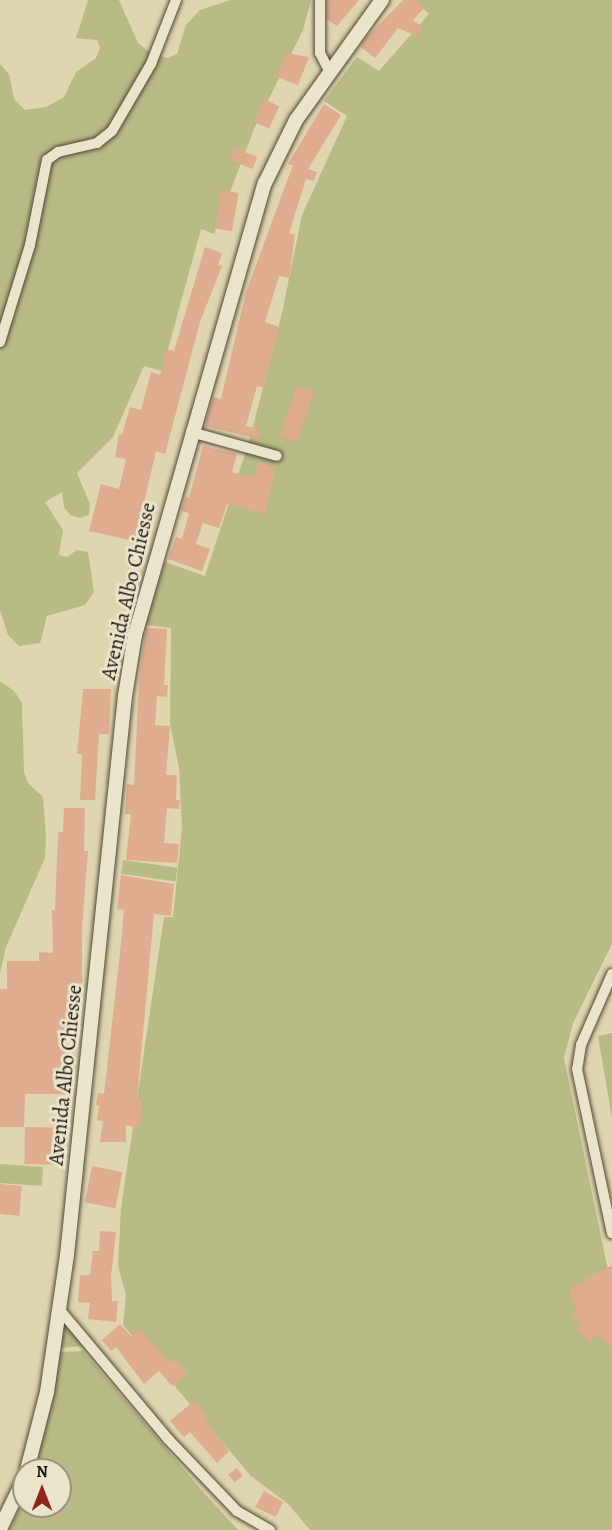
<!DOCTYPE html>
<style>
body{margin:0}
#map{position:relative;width:612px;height:1530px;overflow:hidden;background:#dfd5ae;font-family:Alegreya,serif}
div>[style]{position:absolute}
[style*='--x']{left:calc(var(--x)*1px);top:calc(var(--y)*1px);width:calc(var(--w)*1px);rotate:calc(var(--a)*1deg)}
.green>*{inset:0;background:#b8bb86;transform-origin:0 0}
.building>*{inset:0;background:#dfac90;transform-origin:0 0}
.roads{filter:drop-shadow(0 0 2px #514738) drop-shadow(0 0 2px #514738)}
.minor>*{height:10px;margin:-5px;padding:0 5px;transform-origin:5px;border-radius:5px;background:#eae4ca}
.tertiary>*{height:14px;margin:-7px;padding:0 7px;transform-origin:7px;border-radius:7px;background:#eae4ca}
span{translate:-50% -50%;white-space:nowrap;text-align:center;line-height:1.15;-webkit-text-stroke:6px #eae4ca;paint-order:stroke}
.street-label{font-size:21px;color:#221811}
.north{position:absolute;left:12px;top:1458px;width:60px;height:60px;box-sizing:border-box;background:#eae4ca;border:2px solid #9a9280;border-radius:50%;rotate:0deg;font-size:16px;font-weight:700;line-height:24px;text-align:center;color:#221811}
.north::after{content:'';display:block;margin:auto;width:21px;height:27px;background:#8f2418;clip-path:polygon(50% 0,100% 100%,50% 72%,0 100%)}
</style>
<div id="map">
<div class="green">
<div style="clip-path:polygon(88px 0,119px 0,138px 43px,152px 54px,168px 58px,177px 54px,186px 25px,200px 10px,231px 0,311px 0,303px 30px,254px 129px,214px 234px,201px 229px,162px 371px,144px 366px,113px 437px,77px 473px,90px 504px,89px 515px,80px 518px,70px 515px,64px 507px,62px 492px,45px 502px,63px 530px,59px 555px,67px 557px,77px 550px,88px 552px,94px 592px,85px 605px,47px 616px,40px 643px,19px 646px,8px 635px,0 610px,0 64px,9px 74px,14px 99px,25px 110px,46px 107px,64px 97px,76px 72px,96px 58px,100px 48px,97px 40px,76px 38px)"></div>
<div style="clip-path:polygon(413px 0,612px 0,612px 944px,573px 1023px,564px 1058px,612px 1290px,612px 1530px,310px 1530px,288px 1504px,251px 1476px,123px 1325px,126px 1295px,118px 1266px,121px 1208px,164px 917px,173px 917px,182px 828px,179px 767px,170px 724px,171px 628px,145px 625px,165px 562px,205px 576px,249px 442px,282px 313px,302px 215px,347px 116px,324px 101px,357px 57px,379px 71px,429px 14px)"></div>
<div style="clip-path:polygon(0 681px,14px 691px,22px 703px,24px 772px,28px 783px,43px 797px,46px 835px,45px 858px,6px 947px,0 973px)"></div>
<div style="left:123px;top:860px;width:55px;height:14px;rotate:8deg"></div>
<div style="clip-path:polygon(612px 1033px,612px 1118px,598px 1036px)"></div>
<div style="left:0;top:1164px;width:43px;height:19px;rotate:4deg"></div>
<div style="clip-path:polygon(64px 1321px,84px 1346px,60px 1348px)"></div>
<div style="clip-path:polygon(83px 1351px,204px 1493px,238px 1530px,9px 1530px,24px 1500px,24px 1506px,60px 1506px,60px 1470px,34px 1470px,59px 1352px)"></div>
</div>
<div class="building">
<div style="clip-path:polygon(327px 0,359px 0,337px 26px,327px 19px)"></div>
<div style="clip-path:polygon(403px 0,416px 0,425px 7px,413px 20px,423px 28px,417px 36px,398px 28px,375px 58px,361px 47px,363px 41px)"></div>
<div style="clip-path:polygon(286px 53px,309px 57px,298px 85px,277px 77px)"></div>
<div style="left:264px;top:99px;width:17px;height:25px;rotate:25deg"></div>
<div style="clip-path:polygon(324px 104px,341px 115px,308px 169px,317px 172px,314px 181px,306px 179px,289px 233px,295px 235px,289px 278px,279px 276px,265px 322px,279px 327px,264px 388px,257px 386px,246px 426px,260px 430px,258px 439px,205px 426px,213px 397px,221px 399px,246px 292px,293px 165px,288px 164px)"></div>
<div style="left:235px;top:148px;width:24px;height:13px;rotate:22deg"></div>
<div style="left:222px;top:190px;width:17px;height:39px;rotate:10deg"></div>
<div style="clip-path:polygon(205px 247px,222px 253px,218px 265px,222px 266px,200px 322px,165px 454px,156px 451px,135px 541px,89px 531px,101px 484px,119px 489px,126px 459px,115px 457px,119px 434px,122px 435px,130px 407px,141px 410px,151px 372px,160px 375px,167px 349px,174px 351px)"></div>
<div style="left:297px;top:386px;width:18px;height:53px;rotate:19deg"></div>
<div style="clip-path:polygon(203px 446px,237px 454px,232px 472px,254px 478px,258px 462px,276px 467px,265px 514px,227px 504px,219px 528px,203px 523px,196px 544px,210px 549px,202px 571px,168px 559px,176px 537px,182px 539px,189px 513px,181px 511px,186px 496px,189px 498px)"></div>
<div style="clip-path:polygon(146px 628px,167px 629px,164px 685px,168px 685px,167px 697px,157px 696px,155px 725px,170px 726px,166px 775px,177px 775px,176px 800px,180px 800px,179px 809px,167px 808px,164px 843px,179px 844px,177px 863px,126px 860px,131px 814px,125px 814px,127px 784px,134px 785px,139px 682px)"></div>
<div style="clip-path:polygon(83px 689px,111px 689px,109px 734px,99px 734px,95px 800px,80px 800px,82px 754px,77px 754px)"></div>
<div style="clip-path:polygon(64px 808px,85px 808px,84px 851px,88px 851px,82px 928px,82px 983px,79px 1016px,69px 1015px,66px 1094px,25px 1094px,24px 1127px,0 1127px,0 989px,7px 989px,7px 961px,39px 961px,39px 952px,53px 953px,52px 910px,55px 910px,58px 832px,63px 832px)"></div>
<div style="clip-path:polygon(121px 875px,174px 884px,171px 916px,154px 914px,137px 1099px,142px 1100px,140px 1128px,126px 1125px,126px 1142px,100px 1142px,103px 1121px,97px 1120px,99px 1106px,96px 1105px,98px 1093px,104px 1094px,120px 953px,124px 910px,117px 909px)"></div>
<div style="left:25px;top:1127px;width:40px;height:37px;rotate:1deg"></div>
<div style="left:92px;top:1166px;width:31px;height:37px;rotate:11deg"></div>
<div style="left:0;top:1184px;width:22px;height:30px;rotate:5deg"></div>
<div style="clip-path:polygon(100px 1231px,116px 1232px,111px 1276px,112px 1301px,118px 1301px,116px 1322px,88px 1319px,90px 1303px,78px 1302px,80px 1275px,90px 1275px,93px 1251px,99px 1251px)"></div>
<div style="clip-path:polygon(612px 1265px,612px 1347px,596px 1335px,590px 1343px,576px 1329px,581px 1323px,572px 1316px,576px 1311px,569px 1289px)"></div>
<div style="clip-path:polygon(120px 1324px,131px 1336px,139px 1329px,170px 1364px,175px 1359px,188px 1373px,172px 1386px,159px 1371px,144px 1384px,116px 1347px,111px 1351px,102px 1340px)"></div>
<div style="clip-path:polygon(195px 1400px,209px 1417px,204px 1420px,229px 1451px,217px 1463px,190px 1432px,184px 1437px,170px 1421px)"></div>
<div style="left:237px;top:1468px;width:10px;height:11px;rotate:53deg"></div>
<div style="clip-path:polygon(264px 1491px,283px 1502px,276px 1517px,255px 1507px)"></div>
</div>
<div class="roads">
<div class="minor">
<div style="--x:320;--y:0;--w:53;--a:90"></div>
<div style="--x:320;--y:53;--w:20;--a:63"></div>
<div style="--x:0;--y:342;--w:102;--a:-72.8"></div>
<div style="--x:30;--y:245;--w:87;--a:-78.7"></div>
<div style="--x:47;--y:160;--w:14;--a:-36"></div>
<div style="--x:58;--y:152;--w:40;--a:-13"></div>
<div style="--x:97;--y:143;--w:19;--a:-39"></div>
<div style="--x:112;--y:131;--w:78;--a:-59.8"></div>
<div style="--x:151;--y:64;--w:69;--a:-68.7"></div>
<div style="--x:191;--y:432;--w:89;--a:15.6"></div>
<div style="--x:612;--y:974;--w:77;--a:113.6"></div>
<div style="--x:581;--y:1045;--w:24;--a:99"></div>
<div style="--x:577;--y:1069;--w:168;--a:78"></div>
<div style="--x:59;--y:1309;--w:170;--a:50"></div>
<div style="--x:168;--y:1439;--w:100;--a:46.2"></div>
<div style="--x:237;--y:1511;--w:38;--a:30"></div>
</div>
<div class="tertiary">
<div style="--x:27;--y:1470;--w:81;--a:-75.6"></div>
<div style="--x:47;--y:1392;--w:138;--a:-81.7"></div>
<div style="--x:67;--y:1255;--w:562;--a:-84.08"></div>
<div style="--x:125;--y:696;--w:62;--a:-80.7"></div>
<div style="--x:135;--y:635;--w:470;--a:-74"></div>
<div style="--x:265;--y:183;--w:70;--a:-63.8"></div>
<div style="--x:296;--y:120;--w:148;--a:-54.4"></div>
<div style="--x:0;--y:1529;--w:55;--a:-64.4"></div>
</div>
</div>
<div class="street-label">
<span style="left:128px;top:591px;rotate:-77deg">Avenida Albo Chiesse</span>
<span style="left:65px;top:1075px;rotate:-84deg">Avenida Albo Chiesse</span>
</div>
<div class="north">N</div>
</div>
